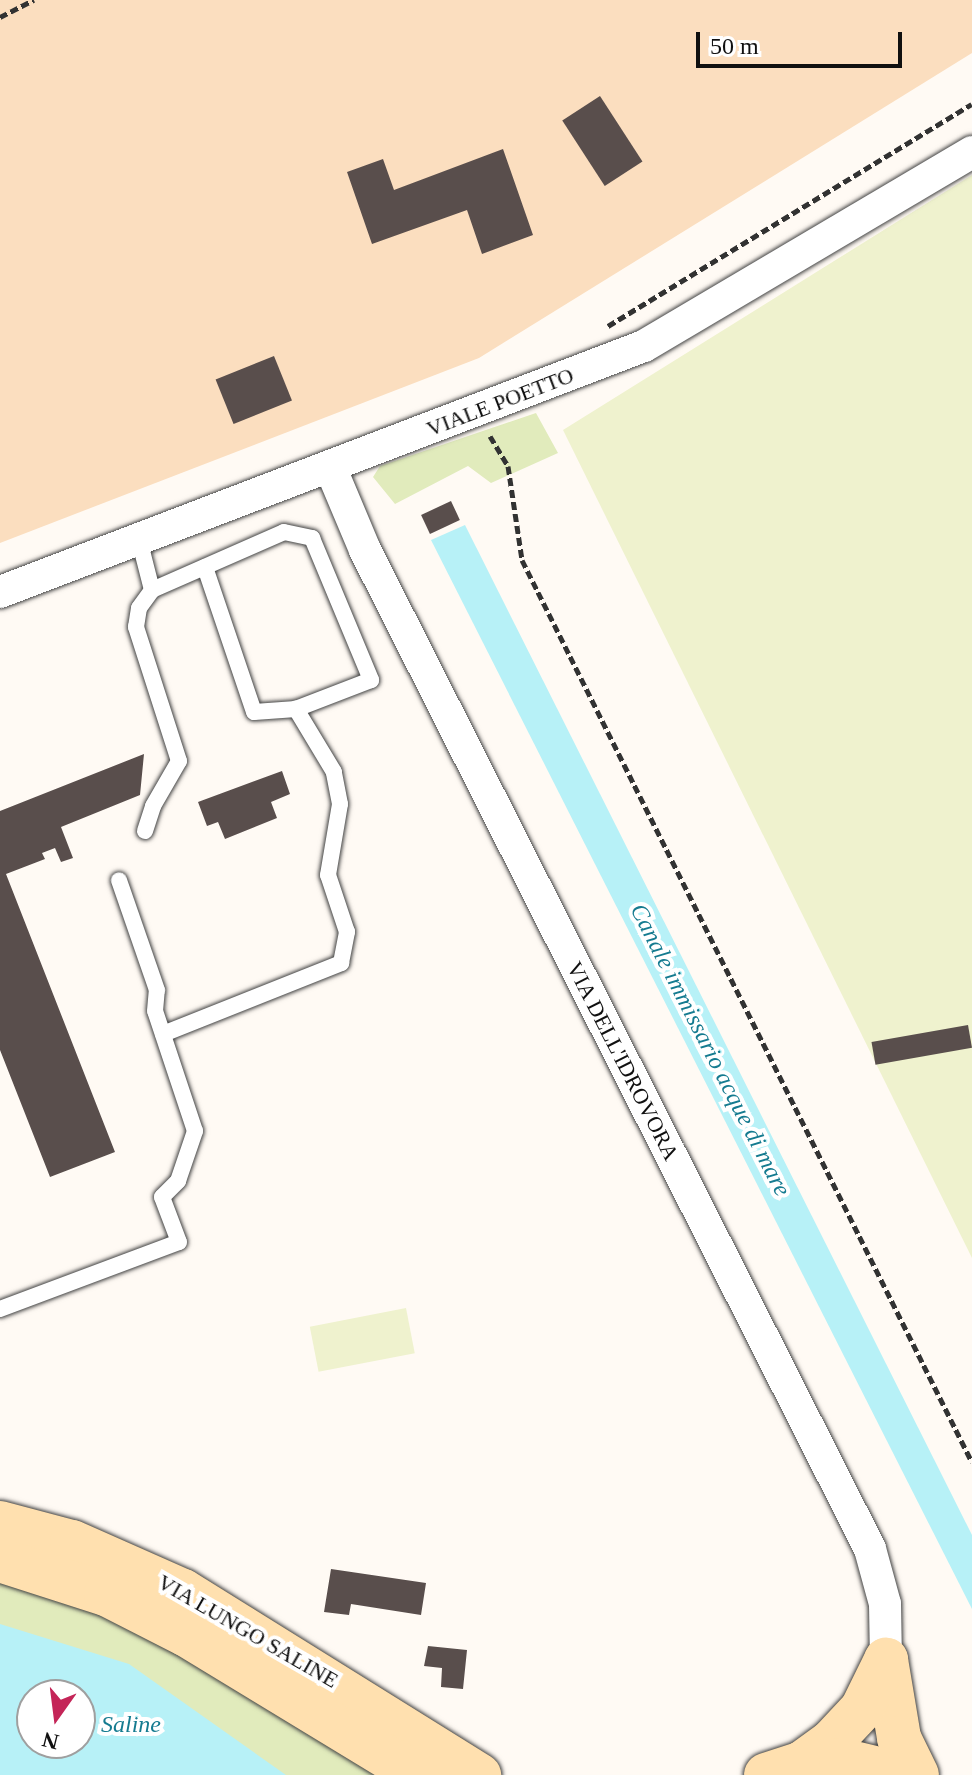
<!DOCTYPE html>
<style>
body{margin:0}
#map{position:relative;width:972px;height:1775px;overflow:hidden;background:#fffaf4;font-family:"Times New Roman",serif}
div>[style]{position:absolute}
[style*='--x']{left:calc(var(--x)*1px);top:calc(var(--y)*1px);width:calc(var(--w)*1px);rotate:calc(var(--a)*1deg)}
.green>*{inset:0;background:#e1ebbc}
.sand>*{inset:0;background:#fbdebf}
.pitch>*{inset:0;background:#eff2ce;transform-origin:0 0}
.water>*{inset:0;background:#b7f1f7}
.building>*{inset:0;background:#594e4c;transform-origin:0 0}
.path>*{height:5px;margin-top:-2.5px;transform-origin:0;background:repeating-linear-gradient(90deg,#323232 0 8px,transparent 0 12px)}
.roads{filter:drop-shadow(0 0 2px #434343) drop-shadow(0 0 2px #434343)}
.service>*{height:16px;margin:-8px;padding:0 8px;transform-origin:8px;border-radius:8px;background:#fff}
.minor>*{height:32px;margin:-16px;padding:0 16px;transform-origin:16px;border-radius:16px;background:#fff}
.secondary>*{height:44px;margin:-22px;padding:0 22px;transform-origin:22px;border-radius:22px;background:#ffe0af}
span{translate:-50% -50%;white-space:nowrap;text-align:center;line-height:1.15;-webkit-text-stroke:8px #fff;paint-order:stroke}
.street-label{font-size:22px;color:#101010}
.water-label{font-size:24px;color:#157b90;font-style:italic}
.north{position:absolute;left:16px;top:1679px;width:80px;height:80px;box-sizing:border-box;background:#fff;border:2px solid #9f9f9f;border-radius:50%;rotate:194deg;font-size:22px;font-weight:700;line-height:32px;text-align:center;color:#101010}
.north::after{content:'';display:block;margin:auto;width:28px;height:36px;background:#c42558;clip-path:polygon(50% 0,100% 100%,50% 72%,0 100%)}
.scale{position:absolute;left:696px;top:32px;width:206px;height:36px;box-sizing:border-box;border:4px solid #101010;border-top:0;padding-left:10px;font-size:24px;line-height:28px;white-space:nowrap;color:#101010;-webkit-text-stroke:6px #fff;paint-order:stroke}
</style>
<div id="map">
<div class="green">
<div style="clip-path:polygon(536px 413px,558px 453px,491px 483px,468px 466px,395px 504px,373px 477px,380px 466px)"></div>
<div style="clip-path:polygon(evenodd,0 1570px,125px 1618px,393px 1775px,0 1775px,0 1570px,32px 1695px,80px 1695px,80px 1743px,32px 1743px,32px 1695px)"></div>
</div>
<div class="sand">
<div style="clip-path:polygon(0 0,972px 0,972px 53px,479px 358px,0 543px)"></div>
</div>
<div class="pitch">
<div style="clip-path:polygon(972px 175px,972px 1258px,563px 430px)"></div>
<div style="left:406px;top:1308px;width:46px;height:98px;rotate:79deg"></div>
</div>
<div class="water">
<div style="clip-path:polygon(465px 525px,972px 1535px,972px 1609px,431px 540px)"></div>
<div style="clip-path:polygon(evenodd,0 1624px,129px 1664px,286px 1775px,0 1775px,0 1624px,80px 1695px,80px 1743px,32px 1743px,32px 1695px,80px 1695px)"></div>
</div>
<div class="building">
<div style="left:600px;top:96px;width:78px;height:45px;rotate:57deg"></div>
<div style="clip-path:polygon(503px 149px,533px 235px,482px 254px,467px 210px,372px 244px,347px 172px,383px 159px,394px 190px)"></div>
<div style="left:274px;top:356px;width:48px;height:63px;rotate:68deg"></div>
<div style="left:451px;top:501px;width:21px;height:33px;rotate:65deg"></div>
<div style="clip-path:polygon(144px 754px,140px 795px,61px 827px,73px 858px,61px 862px,55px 848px,42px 853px,45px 859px,6px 874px,115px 1152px,50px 1177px,0 1050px,0 811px)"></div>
<div style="clip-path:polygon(282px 771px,290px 794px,271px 802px,277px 818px,225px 839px,218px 822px,207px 826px,198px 802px)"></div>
<div style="left:968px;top:1025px;width:23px;height:98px;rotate:80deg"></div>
<div style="clip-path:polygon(331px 1569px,426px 1583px,421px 1615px,351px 1604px,349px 1615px,324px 1612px)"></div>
<div style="clip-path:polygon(428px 1646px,467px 1650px,463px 1689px,441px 1687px,442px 1668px,424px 1666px)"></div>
</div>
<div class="path">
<div style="--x:0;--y:17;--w:38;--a:-27"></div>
<div style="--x:608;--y:326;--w:426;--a:-31.4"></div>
<div style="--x:490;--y:436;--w:35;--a:59"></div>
<div style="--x:508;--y:466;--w:95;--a:81.5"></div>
<div style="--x:522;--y:560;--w:1008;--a:63.49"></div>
</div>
<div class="roads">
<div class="service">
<div style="--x:139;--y:539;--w:53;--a:75.7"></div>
<div style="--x:145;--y:831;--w:26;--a:-72"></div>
<div style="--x:153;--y:806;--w:52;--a:-60"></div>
<div style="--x:179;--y:761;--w:141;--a:-107.8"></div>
<div style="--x:136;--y:627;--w:19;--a:-81"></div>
<div style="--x:139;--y:608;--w:22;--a:-54"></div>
<div style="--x:152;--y:590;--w:144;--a:-23.7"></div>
<div style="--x:284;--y:532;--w:29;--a:12"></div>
<div style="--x:312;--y:538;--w:154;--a:67.4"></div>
<div style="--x:371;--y:680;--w:80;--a:158.9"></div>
<div style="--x:296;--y:709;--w:42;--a:175.9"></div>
<div style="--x:254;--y:712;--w:153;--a:-108.7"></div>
<div style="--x:163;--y:1034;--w:192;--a:-21.7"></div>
<div style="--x:341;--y:963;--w:32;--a:-79"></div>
<div style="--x:347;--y:932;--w:60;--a:-108.4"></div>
<div style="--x:328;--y:875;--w:72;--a:-80.4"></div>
<div style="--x:340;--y:804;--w:33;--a:-101"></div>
<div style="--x:334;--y:772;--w:74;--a:-121.1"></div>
<div style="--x:0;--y:1309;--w:191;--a:-20.5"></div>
<div style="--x:179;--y:1242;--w:48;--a:-110.7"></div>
<div style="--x:162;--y:1197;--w:23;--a:-45"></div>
<div style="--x:178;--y:1181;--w:53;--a:-71.2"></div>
<div style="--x:195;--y:1131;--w:126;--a:-108.4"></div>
<div style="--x:155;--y:1011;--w:21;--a:-85"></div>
<div style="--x:157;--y:990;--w:116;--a:-109.1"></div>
</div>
<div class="minor">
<div style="--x:331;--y:469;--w:88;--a:67.2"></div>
<div style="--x:365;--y:550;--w:1119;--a:63.18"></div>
<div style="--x:870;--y:1549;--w:57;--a:74.7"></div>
<div style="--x:885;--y:1604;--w:56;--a:89"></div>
<div style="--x:0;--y:592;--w:689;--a:-20.91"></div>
<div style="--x:644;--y:346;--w:381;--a:-30.6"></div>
</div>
<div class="secondary">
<div style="--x:0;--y:1523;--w:74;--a:14.8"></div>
<div style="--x:72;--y:1542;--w:121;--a:23.8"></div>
<div style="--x:183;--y:1591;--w:349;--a:31.9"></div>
<div style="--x:0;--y:1560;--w:111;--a:17.8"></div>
<div style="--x:106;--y:1594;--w:89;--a:26.9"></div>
<div style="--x:185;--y:1634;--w:271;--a:31.3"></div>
<div style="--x:886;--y:1660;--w:79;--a:80.5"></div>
<div style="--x:899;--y:1738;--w:41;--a:64.1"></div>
<div style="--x:802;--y:1763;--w:37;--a:-36"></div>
<div style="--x:832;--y:1741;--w:44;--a:-46.8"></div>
<div style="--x:862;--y:1709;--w:55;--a:-63.9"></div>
<div style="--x:766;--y:1775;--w:38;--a:-18"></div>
<div style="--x:802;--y:1763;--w:39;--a:-4"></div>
<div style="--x:841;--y:1760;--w:65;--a:13.4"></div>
</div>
</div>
<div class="street-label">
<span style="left:500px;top:402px;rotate:-21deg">VIALE POETTO</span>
<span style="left:623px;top:1061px;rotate:63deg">VIA DELL'IDROVORA</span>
<span style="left:248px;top:1631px;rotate:30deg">VIA LUNGO SALINE</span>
</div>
<div class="water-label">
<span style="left:710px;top:1050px;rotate:63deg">Canale immissario acque di mare</span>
<span style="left:131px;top:1725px">Saline</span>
</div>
<div class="north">N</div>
<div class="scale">50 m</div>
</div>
